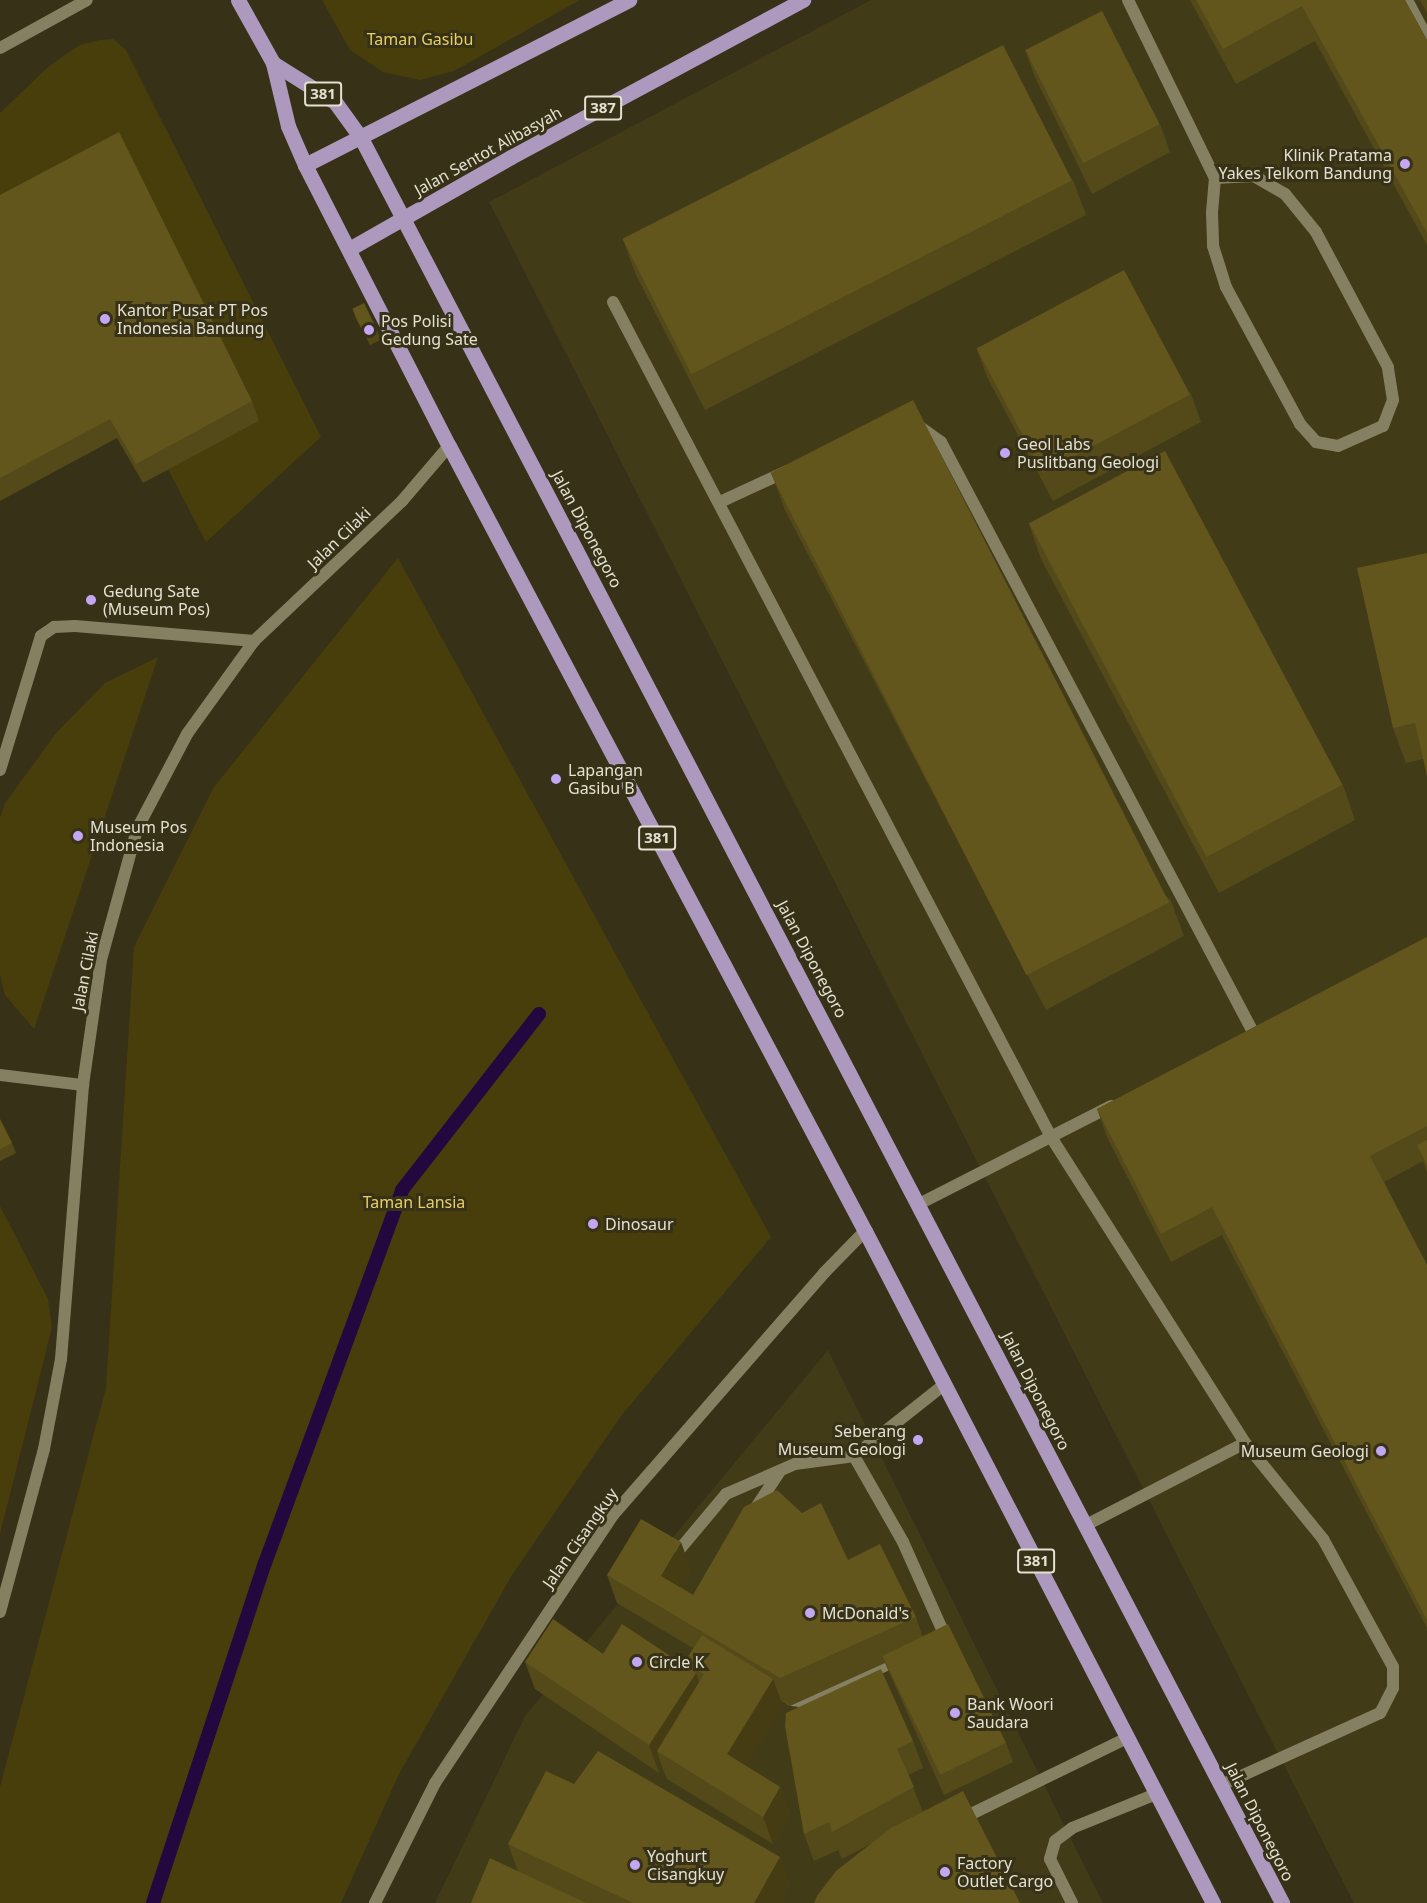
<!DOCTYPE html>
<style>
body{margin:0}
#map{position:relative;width:1427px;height:1903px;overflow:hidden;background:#373117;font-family:"Noto Sans",sans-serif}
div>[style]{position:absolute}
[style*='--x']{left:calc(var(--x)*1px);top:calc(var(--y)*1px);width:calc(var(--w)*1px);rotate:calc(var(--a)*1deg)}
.built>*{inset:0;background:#423b18}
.green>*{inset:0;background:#483e0b}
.stream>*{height:14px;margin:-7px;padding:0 7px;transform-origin:7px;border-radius:7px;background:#23083f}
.service>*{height:12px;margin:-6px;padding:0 6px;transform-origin:6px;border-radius:6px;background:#868063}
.minor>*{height:12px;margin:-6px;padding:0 6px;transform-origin:6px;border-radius:6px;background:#868063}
.tertiary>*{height:12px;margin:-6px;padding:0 6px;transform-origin:6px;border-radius:6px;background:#868063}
.primary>*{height:15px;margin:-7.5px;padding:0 7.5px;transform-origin:7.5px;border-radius:7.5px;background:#ad99be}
.wall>*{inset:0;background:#544a19}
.shaded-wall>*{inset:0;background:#453c14}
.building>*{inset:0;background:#62561d;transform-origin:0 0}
.dots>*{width:16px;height:16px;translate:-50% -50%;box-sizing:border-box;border:3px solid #373117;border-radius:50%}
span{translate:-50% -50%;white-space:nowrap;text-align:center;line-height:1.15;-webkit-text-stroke:6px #373117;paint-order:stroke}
.shield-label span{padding:2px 4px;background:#373117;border:2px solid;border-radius:4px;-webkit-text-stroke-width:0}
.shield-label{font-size:15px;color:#e4e1d1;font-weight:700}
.park-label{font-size:16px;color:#e5cf67}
.street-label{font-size:16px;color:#e4e1d1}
.poi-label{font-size:16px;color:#e4e1d1}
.right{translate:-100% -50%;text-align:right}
.left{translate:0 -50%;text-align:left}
</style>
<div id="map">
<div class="built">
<div style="clip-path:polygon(871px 0,1427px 0,1427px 1903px,1354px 1903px,489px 202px)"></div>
<div style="clip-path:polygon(828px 1350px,1103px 1903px,435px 1903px,525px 1716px)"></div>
</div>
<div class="green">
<div style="clip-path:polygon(322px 0,580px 0,454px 71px,420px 80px,383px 72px,350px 50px)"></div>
<div style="clip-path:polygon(113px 39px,126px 50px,321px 437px,206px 542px,168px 469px,259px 421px,0 218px,0 113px,47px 68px,66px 54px,80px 45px,99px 40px)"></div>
<div style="clip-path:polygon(398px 558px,771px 1237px,621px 1416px,512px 1575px,399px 1774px,341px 1903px,0 1903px,0 1787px,106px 1388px,134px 947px,214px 787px)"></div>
<div style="clip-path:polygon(158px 657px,34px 1029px,5px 995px,0 975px,0 818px,5px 803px,57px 732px,105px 683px)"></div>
<div style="clip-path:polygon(0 1206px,48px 1299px,52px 1327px,0 1534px)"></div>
</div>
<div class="stream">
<div style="--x:153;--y:1903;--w:358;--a:-71.8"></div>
<div style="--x:265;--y:1563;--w:397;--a:-69.8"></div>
<div style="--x:402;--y:1190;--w:223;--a:-52.1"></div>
</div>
<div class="service">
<div style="--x:1128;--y:0;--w:198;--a:64"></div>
<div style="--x:1215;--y:178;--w:35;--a:95"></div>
<div style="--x:1212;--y:213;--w:33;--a:88"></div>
<div style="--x:1213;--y:246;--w:43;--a:72.4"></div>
<div style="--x:1226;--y:287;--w:156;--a:61.6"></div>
<div style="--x:1300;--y:424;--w:24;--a:48"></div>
<div style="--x:1316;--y:442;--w:22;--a:10"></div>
<div style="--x:1338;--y:446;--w:49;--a:-24"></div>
<div style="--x:1383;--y:426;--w:28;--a:-69"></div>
<div style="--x:1393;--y:400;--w:33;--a:-99"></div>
<div style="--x:1388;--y:367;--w:153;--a:-118.1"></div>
<div style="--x:1316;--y:232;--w:49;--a:-129.2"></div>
<div style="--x:1285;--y:194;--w:36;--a:-150"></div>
<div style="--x:1254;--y:176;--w:39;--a:177"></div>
<div style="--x:1407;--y:0;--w:43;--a:62.2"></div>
<div style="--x:0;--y:48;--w:99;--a:-28.9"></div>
<div style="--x:613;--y:302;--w:943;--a:62.32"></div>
<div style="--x:1051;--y:1137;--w:362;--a:57.6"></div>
<div style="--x:916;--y:424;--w:31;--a:36"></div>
<div style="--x:941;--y:442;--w:670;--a:62.13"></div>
<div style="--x:720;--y:502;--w:74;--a:-24.8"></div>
<div style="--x:0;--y:770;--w:140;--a:-73"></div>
<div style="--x:41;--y:636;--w:16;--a:-35"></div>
<div style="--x:54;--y:627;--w:21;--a:-3"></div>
<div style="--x:75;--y:626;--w:180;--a:4.8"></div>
<div style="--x:0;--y:1075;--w:84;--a:6.9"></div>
<div style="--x:919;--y:1204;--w:216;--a:-27"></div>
<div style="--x:854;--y:1456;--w:99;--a:60.3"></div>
<div style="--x:903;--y:1542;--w:95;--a:65.9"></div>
<div style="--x:942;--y:1629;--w:9;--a:96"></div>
<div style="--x:941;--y:1638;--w:6;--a:149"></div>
<div style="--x:753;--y:1512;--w:49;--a:-56.6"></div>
<div style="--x:1086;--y:1525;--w:179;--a:-27.3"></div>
<div style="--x:1245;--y:1443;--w:124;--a:50.9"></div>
<div style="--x:1323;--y:1539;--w:146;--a:61.3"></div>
<div style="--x:1393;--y:1667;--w:21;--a:90"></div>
<div style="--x:1393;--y:1688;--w:28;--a:117"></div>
<div style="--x:1380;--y:1713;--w:175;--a:155.6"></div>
<div style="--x:680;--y:1549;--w:72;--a:-50.1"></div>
<div style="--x:726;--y:1494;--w:75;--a:-23.5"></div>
<div style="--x:795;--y:1464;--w:60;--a:-7.7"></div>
<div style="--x:854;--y:1456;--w:116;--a:-38.4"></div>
<div style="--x:786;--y:1696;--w:7;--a:34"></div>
<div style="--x:792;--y:1700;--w:16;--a:7"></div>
<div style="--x:808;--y:1702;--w:101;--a:-25.3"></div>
<div style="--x:1072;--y:1903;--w:49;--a:-116.6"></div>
<div style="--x:1050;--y:1859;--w:19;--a:-74"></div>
<div style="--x:1055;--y:1841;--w:21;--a:-37"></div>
<div style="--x:1072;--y:1828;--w:91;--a:-22"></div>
</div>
<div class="minor">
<div style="--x:961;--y:1819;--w:185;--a:-26"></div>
</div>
<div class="tertiary">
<div style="--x:0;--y:1612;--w:169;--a:-74.9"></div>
<div style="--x:44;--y:1449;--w:92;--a:-79.3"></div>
<div style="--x:61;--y:1359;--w:275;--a:-85.4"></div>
<div style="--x:83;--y:1085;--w:126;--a:-81.8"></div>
<div style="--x:101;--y:960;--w:136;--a:-74.6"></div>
<div style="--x:137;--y:829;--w:107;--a:-62.2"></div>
<div style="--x:187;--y:734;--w:115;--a:-54.2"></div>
<div style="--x:254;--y:641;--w:204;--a:-43.4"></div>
<div style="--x:402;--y:501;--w:72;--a:-49.5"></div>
<div style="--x:375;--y:1903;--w:134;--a:-63.4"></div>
<div style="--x:435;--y:1783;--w:322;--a:-56.4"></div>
<div style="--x:613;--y:1515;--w:321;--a:-48.9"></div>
<div style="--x:824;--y:1273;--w:59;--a:-45.7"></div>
</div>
<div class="primary">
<div style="--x:238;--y:0;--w:72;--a:60.9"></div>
<div style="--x:273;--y:63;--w:65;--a:76.6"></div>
<div style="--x:288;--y:126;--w:43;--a:66.4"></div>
<div style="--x:305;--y:165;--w:316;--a:62.9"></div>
<div style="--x:449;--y:446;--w:888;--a:62.08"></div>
<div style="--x:865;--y:1231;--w:757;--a:62.62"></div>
<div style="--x:273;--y:63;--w:73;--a:32.2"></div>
<div style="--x:335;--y:102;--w:44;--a:54.2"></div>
<div style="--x:361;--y:138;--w:1991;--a:62.44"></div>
<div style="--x:305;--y:165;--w:364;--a:-27"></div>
<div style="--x:349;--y:249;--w:186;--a:-29.6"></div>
<div style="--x:511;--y:157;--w:332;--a:-28.3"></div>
</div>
<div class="wall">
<div style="clip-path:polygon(1190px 0,1405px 0,1427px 40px,1427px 245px,1315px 41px,1236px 84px)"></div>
<div style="clip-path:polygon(1420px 0,1427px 0,1427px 13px)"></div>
<div style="clip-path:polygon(1025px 50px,1160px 124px,1170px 152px,1092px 194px,1035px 77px)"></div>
<div style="clip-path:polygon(1073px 180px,1086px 215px,705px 410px,636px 275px,623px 240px)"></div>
<div style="clip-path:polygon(0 195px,252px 401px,259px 421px,143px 483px,117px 438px,0 501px)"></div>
<div style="clip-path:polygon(353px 310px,377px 330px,381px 340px,370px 345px,356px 319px)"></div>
<div style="clip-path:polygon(977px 349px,1191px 394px,1201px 422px,1053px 501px,987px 377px)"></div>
<div style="clip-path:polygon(772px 475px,1171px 901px,1184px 936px,1046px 1010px,785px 510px)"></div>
<div style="clip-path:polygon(1029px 524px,1343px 785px,1355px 820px,1219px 893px,1041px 559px)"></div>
<div style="clip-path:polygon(1427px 553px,1423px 759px,1406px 763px,1393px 728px)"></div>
<div style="clip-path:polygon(1427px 937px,1427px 1172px,1423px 1161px,1384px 1182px,1427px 1265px,1427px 1628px,1222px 1235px,1171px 1262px,1107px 1137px,1097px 1109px)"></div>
<div style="clip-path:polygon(0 1119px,12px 1143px,16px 1153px,0 1161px)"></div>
<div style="clip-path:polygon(848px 1560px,916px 1617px,922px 1635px,1006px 1743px,1013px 1762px,944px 1795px,885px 1663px,790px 1706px,781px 1700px,783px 1706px,746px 1766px,780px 1787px,790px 1815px,773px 1844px,667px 1779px,662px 1767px,659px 1773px,535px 1689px,525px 1662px,603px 1654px,686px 1667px,685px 1662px,693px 1648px,617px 1603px,607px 1575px,691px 1570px,681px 1587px,693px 1595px)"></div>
<div style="clip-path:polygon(786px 1713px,913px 1741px,923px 1768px,908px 1775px,923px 1812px,872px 1843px,842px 1859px,838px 1850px,814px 1861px,804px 1834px)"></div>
<div style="clip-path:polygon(508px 1844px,790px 1884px,780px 1903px,471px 1903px,518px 1871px)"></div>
</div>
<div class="shaded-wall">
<div style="clip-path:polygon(681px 1542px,691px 1570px,671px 1604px,661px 1576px)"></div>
<div style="clip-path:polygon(696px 1673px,706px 1701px,657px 1751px,662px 1767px,659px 1773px,649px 1745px)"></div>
<div style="clip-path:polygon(773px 1679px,783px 1706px,737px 1782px,727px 1754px)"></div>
<div style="clip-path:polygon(780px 1787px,790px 1815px,773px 1844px,763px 1817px)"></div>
<div style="clip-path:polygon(780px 1857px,790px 1884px,780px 1903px,754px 1903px)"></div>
</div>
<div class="building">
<div style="clip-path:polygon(1196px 0,1405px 0,1427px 40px,1427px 233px,1302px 6px,1223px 49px)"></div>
<div style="left:1102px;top:11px;width:127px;height:86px;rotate:63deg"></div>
<div style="left:1003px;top:45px;width:152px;height:427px;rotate:63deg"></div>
<div style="clip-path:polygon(119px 132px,252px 401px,136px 464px,110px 419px,0 478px,0 195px)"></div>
<div style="left:1124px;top:270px;width:141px;height:167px;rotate:62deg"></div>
<div style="left:364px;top:303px;width:30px;height:13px;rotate:64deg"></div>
<div style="left:913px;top:400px;width:564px;height:160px;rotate:63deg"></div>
<div style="left:1165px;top:451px;width:378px;height:154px;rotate:62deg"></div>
<div style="clip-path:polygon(1427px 553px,1427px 776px,1415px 723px,1393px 728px,1357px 568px)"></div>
<div style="clip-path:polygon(1427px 937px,1427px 1126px,1370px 1156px,1427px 1265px,1427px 1620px,1212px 1207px,1161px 1234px,1097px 1109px)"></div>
<div style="clip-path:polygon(0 1119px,12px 1143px,0 1149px)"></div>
<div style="clip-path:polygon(1427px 1140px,1427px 1165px,1417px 1145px)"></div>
<div style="clip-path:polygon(777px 1490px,802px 1513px,821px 1503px,848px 1560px,880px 1544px,916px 1617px,780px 1678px,607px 1575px,641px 1519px,681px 1542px,661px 1576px,693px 1595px,744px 1507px)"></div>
<div style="clip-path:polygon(553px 1619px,603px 1654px,622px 1624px,696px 1673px,649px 1745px,525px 1662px)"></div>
<div style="left:948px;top:1624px;width:132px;height:73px;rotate:64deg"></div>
<div style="clip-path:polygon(702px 1635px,773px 1679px,727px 1754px,780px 1787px,763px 1817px,657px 1751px,704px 1674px,685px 1662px)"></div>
<div style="clip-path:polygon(881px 1669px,913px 1741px,897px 1749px,914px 1787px,832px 1832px,829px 1822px,804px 1834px,785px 1726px,786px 1713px)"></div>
<div style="clip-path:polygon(598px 1751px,780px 1857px,754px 1903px,633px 1903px,508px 1844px,546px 1771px,574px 1784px)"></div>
<div style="clip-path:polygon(963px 1791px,1020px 1903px,814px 1903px,817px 1896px,836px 1871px,891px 1828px)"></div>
<div style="clip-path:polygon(490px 1858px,586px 1903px,471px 1903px)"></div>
</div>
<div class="dots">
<div style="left:1405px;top:164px;background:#c3a7f2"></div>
<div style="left:105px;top:319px;background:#c3a7f2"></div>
<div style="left:369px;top:330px;background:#c3a7f2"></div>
<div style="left:1005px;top:453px;background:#c3a7f2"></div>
<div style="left:91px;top:600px;background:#c3a7f2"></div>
<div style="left:556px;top:779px;background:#c3a7f2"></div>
<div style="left:78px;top:836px;background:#c3a7f2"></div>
<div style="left:593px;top:1224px;background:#c3a7f2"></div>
<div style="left:918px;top:1440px;background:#c3a7f2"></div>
<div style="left:1381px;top:1451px;background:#c3a7f2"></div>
<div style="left:810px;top:1613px;background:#c3a7f2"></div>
<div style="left:637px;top:1662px;background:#c3a7f2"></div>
<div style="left:955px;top:1713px;background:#c3a7f2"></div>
<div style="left:635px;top:1865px;background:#c3a7f2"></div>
<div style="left:945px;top:1872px;background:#c3a7f2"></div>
</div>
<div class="shield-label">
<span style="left:323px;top:94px">381</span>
<span style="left:603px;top:108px">387</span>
<span style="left:657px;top:838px">381</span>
<span style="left:1036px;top:1561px">381</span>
</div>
<div class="park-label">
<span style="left:420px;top:39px">Taman Gasibu</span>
<span style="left:414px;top:1202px">Taman Lansia</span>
</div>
<div class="street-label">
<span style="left:488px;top:151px;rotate:-29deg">Jalan Sentot Alibasyah</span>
<span style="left:587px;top:529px;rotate:62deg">Jalan Diponegoro</span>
<span style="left:339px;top:538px;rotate:-44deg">Jalan Cilaki</span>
<span style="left:812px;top:959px;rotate:62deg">Jalan Diponegoro</span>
<span style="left:85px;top:971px;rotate:-79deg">Jalan Cilaki</span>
<span style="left:1036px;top:1391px;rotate:63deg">Jalan Diponegoro</span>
<span style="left:580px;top:1538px;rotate:-55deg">Jalan Cisangkuy</span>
<span style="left:1260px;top:1822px;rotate:63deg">Jalan Diponegoro</span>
</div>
<div class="poi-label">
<span class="right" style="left:1392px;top:164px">Klinik Pratama<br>Yakes Telkom Bandung</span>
<span class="left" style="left:117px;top:319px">Kantor Pusat PT Pos<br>Indonesia Bandung</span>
<span class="left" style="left:381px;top:330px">Pos Polisi<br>Gedung Sate</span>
<span class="left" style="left:1017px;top:453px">Geol Labs<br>Puslitbang Geologi</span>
<span class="left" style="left:103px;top:600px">Gedung Sate<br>(Museum Pos)</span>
<span class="left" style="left:568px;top:779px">Lapangan<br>Gasibu B</span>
<span class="left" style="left:90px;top:836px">Museum Pos<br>Indonesia</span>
<span class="left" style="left:605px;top:1224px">Dinosaur</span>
<span class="right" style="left:906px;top:1440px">Seberang<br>Museum Geologi</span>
<span class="right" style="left:1369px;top:1451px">Museum Geologi</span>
<span class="left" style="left:822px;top:1613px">McDonald's</span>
<span class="left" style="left:649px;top:1662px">Circle K</span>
<span class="left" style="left:967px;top:1713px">Bank Woori<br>Saudara</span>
<span class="left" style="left:647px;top:1865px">Yoghurt<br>Cisangkuy</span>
<span class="left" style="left:957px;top:1872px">Factory<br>Outlet Cargo</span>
</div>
</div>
